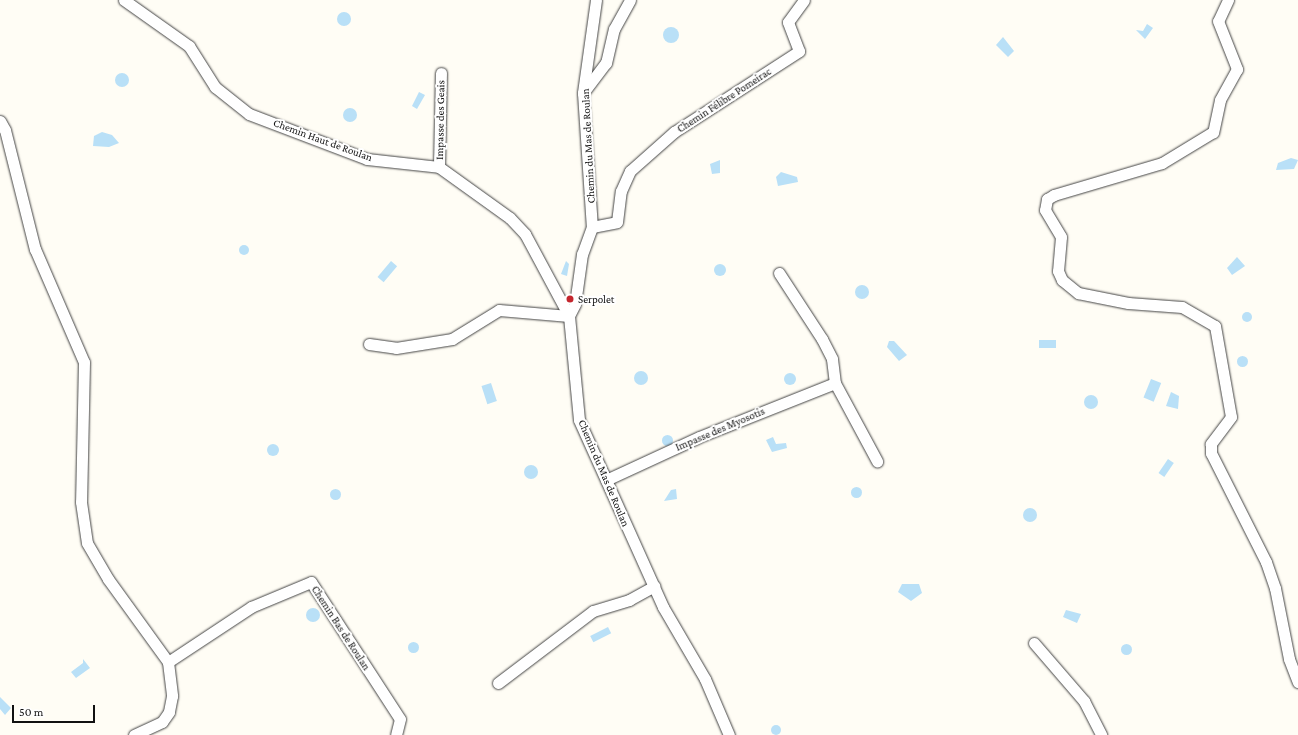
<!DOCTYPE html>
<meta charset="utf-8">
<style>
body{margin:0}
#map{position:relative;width:1298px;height:735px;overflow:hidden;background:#fffdf5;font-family:"Crimson Pro",serif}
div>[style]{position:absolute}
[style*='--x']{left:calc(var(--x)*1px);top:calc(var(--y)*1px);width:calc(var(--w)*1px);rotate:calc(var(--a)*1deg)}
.water>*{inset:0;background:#b9e0f7;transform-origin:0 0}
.round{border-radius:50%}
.roads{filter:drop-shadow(0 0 1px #444) drop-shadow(0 0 1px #444)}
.minor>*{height:11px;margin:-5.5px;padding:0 5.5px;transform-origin:5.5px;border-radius:5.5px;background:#fff}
.dots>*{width:11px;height:11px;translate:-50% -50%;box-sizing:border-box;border:2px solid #fff;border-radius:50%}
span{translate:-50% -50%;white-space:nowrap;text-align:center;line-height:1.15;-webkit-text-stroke:4px #fff;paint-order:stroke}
.street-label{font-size:11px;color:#111}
.poi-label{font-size:11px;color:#111}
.left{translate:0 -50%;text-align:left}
.scale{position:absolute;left:12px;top:705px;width:83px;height:18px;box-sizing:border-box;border:2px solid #111;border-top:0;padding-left:5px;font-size:12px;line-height:14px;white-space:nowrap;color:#111;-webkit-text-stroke:3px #fff;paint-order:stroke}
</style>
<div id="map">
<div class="water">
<div class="round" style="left:337px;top:12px;width:14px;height:14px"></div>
<div style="clip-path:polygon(1147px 24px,1153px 28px,1145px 39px,1136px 30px,1143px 31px)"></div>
<div class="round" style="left:663px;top:27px;width:16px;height:16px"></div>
<div style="clip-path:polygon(1003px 37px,1014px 51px,1008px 57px,996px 45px)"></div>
<div class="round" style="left:115px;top:73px;width:14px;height:14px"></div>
<div style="clip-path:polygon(419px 92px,425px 95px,417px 109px,412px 106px)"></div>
<div class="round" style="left:343px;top:108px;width:14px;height:14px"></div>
<div style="clip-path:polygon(102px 132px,112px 135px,119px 143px,109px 147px,93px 146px,94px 136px)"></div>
<div style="clip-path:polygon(1291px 158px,1298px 160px,1294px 169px,1276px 170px,1278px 163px)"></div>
<div style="clip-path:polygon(720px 160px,720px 173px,712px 174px,710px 164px)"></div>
<div style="clip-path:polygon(781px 172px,797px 177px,798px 182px,778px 186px,776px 177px)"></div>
<div class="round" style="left:239px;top:245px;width:10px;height:10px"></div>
<div style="clip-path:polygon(1237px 257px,1245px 266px,1232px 275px,1227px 268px)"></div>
<div style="left:391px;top:261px;width:8px;height:21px;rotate:40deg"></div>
<div style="clip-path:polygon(566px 261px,569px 264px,567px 276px,561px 274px)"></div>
<div class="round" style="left:714px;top:264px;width:12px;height:12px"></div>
<div class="round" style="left:855px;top:285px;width:14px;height:14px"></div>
<div class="round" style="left:1242px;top:312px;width:10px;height:10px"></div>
<div style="left:1039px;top:340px;width:17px;height:8px"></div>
<div style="clip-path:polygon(889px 341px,894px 341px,907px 355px,899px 361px,887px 347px)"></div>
<div class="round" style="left:1236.5px;top:355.5px;width:11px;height:11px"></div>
<div class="round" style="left:634px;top:371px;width:14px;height:14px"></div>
<div class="round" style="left:784px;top:373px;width:12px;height:12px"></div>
<div style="left:1151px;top:379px;width:11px;height:20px;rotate:22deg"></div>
<div style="left:491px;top:383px;width:19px;height:10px;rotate:72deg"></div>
<div style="clip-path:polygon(1171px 392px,1179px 396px,1178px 409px,1166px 406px)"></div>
<div class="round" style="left:1084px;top:395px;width:14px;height:14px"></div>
<div class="round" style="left:661.5px;top:434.5px;width:11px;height:11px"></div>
<div style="clip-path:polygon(773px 437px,776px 444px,786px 443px,787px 448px,772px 452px,766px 440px)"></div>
<div class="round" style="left:267px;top:444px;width:12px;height:12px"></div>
<div style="left:1168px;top:459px;width:7px;height:17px;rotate:34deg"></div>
<div class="round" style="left:524px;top:465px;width:14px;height:14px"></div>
<div class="round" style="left:850.5px;top:486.5px;width:11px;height:11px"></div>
<div class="round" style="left:329.5px;top:488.5px;width:11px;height:11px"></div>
<div style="clip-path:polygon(676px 489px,677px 499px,664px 501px,671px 490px)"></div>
<div class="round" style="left:1023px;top:508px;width:14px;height:14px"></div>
<div style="clip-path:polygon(902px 584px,919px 584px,922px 593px,911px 601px,898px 592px)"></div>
<div class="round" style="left:306px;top:608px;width:14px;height:14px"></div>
<div style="clip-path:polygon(1066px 610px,1081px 614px,1077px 623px,1063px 617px)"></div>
<div style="left:608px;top:627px;width:7px;height:20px;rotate:63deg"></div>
<div class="round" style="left:407.5px;top:641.5px;width:11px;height:11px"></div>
<div class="round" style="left:1120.5px;top:643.5px;width:11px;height:11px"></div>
<div style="clip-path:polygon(83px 659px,90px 668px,76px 678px,71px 672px,83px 663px)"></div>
<div style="clip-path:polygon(0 697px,11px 708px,5px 715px,0 709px)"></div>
<div class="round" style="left:771px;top:725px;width:10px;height:10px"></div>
</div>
<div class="roads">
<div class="minor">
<div style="--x:124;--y:0;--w:80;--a:35.3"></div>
<div style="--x:189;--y:46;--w:49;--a:57.6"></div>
<div style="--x:215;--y:87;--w:43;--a:38.5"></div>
<div style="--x:249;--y:114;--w:126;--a:20.9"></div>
<div style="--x:367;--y:159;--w:72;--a:6.3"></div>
<div style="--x:439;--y:167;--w:87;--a:35.7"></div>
<div style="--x:510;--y:218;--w:22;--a:47"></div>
<div style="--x:525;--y:234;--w:93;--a:61.8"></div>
<div style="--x:596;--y:0;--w:94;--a:98"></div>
<div style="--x:583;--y:93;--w:134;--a:86.2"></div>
<div style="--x:592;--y:227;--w:29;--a:110"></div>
<div style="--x:582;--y:254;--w:50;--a:98"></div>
<div style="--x:575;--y:304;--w:13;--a:117"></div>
<div style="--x:569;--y:316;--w:104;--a:84.5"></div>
<div style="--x:579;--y:420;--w:205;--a:65.8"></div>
<div style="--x:663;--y:607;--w:83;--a:59.7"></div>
<div style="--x:705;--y:679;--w:61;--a:66.8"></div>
<div style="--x:1228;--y:0;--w:23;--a:115"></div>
<div style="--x:1218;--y:21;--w:52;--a:68.4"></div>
<div style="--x:1237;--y:69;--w:35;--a:119"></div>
<div style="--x:1220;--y:100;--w:33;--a:102"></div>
<div style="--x:1213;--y:132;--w:60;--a:148.7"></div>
<div style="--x:1162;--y:163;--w:113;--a:163.5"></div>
<div style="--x:1054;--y:195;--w:8;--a:150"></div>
<div style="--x:1047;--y:199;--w:11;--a:100"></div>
<div style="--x:1045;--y:210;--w:31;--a:59"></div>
<div style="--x:1061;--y:237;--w:34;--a:95"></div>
<div style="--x:1058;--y:271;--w:10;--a:66"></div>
<div style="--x:1062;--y:280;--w:21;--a:39"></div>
<div style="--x:1078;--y:293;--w:51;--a:11.3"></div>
<div style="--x:1128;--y:303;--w:54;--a:4.2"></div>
<div style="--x:1182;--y:307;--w:38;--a:30"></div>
<div style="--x:1215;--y:326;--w:92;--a:80"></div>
<div style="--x:1231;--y:417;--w:34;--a:127"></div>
<div style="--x:1211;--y:444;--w:9;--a:90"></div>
<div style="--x:1211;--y:453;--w:122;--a:63.2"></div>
<div style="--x:1266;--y:562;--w:28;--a:71"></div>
<div style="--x:1275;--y:588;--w:72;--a:78.8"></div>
<div style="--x:1289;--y:659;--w:25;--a:69"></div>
<div style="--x:583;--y:93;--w:38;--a:-53"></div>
<div style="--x:606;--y:63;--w:35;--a:-77"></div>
<div style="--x:614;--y:29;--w:33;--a:-61"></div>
<div style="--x:0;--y:121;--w:10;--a:61"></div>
<div style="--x:5;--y:130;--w:123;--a:75.9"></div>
<div style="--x:35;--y:249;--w:123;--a:66.6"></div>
<div style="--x:84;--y:362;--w:140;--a:91.2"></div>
<div style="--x:81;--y:502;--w:41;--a:81.7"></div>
<div style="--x:87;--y:543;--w:42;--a:59.7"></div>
<div style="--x:108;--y:579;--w:102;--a:54.1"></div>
<div style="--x:168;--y:662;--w:34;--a:83"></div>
<div style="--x:172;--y:696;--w:16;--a:101"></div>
<div style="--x:169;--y:712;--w:12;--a:125"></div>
<div style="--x:162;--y:722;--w:31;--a:155"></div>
<div style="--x:439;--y:167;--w:94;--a:-88.8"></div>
<div style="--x:592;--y:227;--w:25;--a:-11"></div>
<div style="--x:617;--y:222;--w:31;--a:-83"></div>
<div style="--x:621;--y:191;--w:22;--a:-66"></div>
<div style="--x:630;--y:171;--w:59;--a:-41.6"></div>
<div style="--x:674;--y:132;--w:149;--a:-32.9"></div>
<div style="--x:799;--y:51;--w:31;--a:-111"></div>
<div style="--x:788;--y:22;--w:27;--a:-54"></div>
<div style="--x:779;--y:273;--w:79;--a:56.9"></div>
<div style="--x:822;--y:339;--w:22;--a:63"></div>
<div style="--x:832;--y:359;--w:24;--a:83"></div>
<div style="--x:369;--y:344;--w:27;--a:8"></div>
<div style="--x:396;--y:348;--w:57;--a:-9.1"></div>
<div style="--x:452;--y:339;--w:55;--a:-31.7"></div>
<div style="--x:499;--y:310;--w:70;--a:4.9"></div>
<div style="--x:606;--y:480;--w:102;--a:-24.8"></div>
<div style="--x:699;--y:437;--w:146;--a:-21.7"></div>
<div style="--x:835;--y:383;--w:89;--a:61.7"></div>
<div style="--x:1034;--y:643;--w:77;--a:49.2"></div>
<div style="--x:1084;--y:701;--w:38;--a:63"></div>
<div style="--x:168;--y:662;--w:100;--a:-33.5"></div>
<div style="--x:251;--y:607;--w:65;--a:-22.6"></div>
<div style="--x:311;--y:582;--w:163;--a:57"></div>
<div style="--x:400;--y:719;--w:16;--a:104"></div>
<div style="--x:498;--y:683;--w:119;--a:-37.2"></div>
<div style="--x:593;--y:611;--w:38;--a:-17"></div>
<div style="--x:629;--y:600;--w:29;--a:-29"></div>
</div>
</div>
<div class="dots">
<div style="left:570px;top:299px;background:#c4262e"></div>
</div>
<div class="street-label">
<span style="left:724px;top:100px;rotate:-33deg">Chemin Félibre Pomeirac</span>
<span style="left:440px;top:120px;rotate:-89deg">Impasse des Geais</span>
<span style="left:323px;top:140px;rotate:20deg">Chemin Haut de Roulan</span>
<span style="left:588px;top:146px;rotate:-93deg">Chemin du Mas de Roulan</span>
<span style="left:720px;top:429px;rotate:-23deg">Impasse des Myosotis</span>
<span style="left:604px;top:473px;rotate:67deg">Chemin du Mas de Roulan</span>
<span style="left:341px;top:628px;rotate:57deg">Chemin Bas de Roulan</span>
</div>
<div class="poi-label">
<span class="left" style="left:578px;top:299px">Serpolet</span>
</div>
<div class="scale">50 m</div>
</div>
